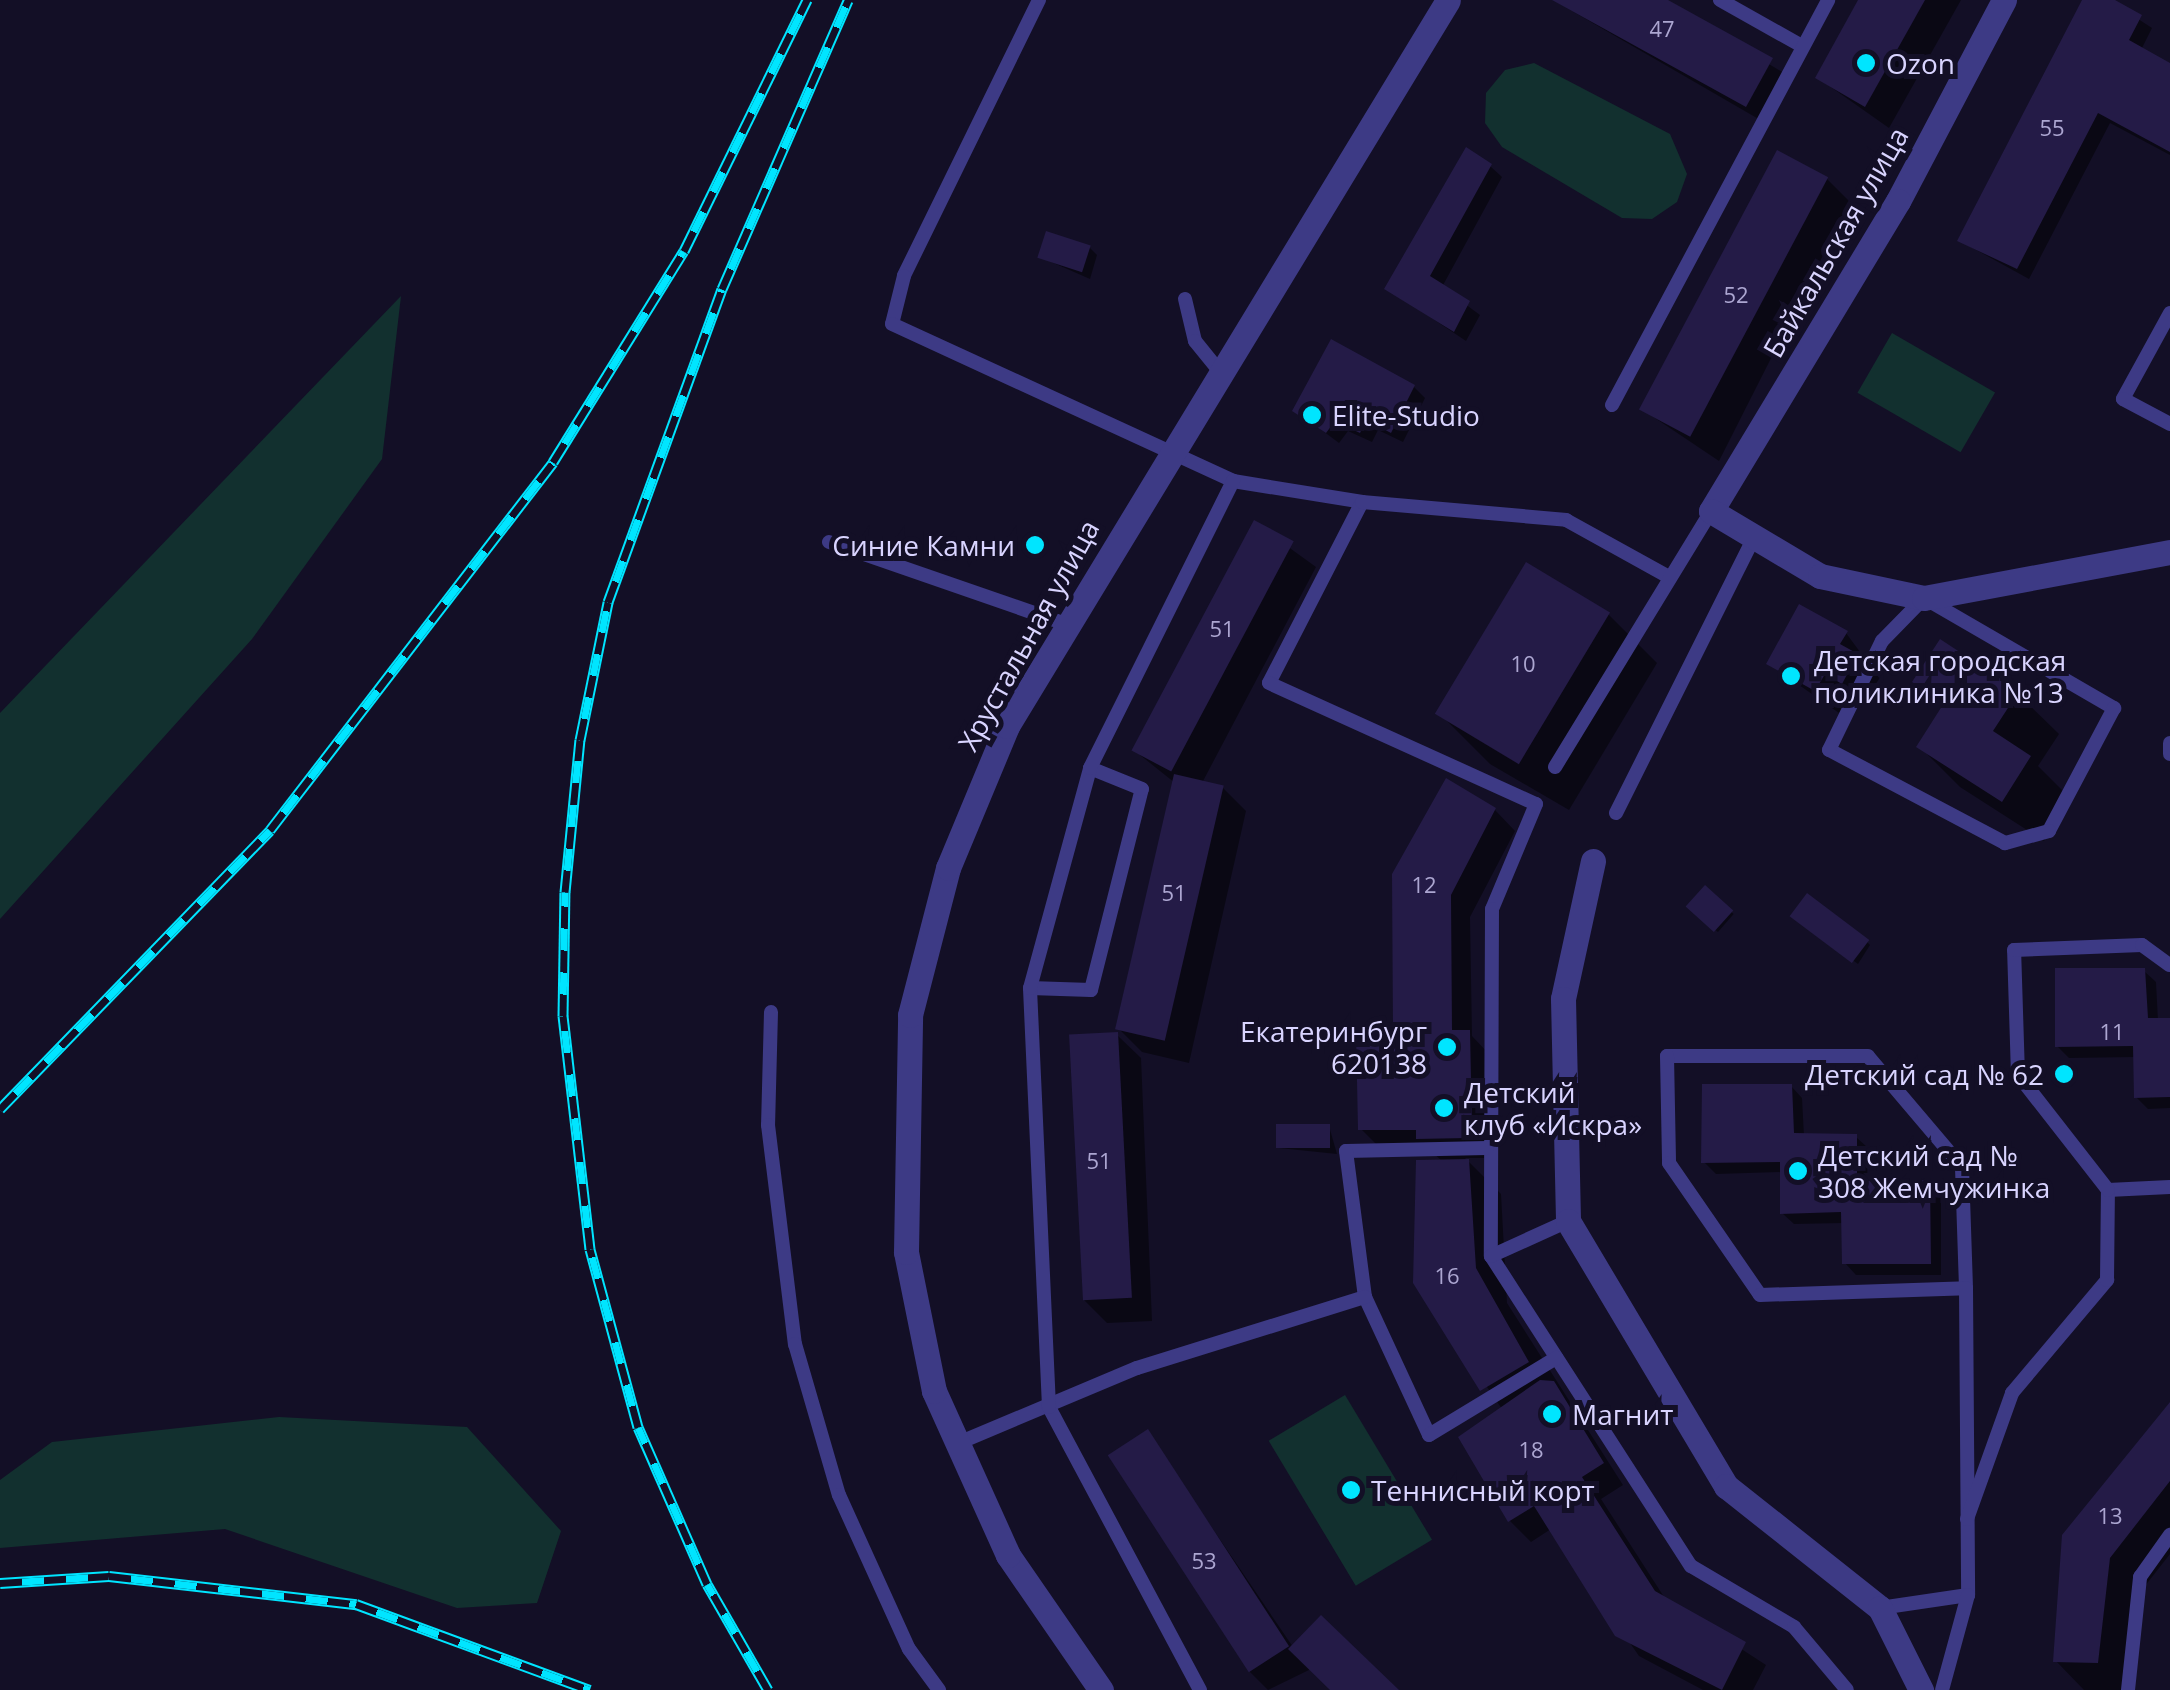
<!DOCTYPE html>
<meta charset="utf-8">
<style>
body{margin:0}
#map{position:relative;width:2170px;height:1690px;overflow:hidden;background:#130f26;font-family:"Open Sans",sans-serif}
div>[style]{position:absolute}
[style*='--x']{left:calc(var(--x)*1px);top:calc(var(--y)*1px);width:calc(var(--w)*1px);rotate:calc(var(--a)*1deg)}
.green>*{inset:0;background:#12302f;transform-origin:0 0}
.shadow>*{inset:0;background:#0007;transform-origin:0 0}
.building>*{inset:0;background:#241b47;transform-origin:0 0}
.service>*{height:14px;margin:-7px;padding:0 7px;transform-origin:7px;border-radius:7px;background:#3d3a85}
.minor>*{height:25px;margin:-12.5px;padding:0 12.5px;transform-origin:12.5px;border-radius:12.5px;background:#3d3a85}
.tertiary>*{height:25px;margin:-12.5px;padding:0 12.5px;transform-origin:12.5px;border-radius:12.5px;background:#3d3a85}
.rail>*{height:11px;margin-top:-5.5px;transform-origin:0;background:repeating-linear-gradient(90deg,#130f26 0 22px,#00e5ff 0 44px);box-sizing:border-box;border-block:2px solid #00e5ff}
.dots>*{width:28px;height:28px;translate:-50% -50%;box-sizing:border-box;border:5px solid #130f26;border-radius:50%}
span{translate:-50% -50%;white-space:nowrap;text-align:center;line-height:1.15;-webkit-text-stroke:10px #130f26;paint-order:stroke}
.number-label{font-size:22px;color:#aca6d1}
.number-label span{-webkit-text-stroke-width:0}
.poi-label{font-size:28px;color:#d9d4ff}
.left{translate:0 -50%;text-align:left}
.right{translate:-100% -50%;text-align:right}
.street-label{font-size:28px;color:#d9d4ff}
</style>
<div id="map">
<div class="green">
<div style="clip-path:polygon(1534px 63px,1670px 134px,1687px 174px,1677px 202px,1652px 219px,1622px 218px,1502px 147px,1485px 123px,1486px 93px,1505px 70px)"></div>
<div style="clip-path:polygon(401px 296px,382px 459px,252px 639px,0 919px,0 713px)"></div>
<div style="left:1892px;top:333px;width:119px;height:69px;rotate:30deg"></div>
<div style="left:1345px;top:1395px;width:169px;height:89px;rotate:59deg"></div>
<div style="clip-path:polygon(279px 1417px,467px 1427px,561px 1531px,537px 1603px,457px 1608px,225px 1529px,0 1548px,0 1480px,52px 1442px)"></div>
</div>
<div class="shadow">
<div style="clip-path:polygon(1553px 0,1663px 0,1787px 75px,1762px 121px)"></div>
<div style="clip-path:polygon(1861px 0,1961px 0,1889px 128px,1818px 78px)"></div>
<div style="clip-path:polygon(2085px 0,2109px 0,2152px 28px,2141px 50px,2170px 66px,2170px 155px,2110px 123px,2029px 279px,1960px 241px)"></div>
<div style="clip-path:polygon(1490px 166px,1502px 177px,1442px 287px,1480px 315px,1466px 341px,1388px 289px)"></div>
<div style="clip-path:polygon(1827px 179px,1850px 202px,1719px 461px,1646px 412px)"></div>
<div style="clip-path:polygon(1090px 248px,1097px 255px,1090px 279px,1040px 257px)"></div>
<div style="clip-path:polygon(1414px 387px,1425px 398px,1403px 442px,1378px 430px,1372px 442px,1348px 431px,1339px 443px,1295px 410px)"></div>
<div style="clip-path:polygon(1255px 523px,1316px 567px,1202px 783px,1223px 788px,1246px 811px,1189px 1063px,1142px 1052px,1119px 1029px,1175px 783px,1135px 751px)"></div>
<div style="clip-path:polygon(1608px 614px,1657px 663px,1569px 810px,1490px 764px,1441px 715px)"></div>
<div style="clip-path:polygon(1846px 633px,1880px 679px,1866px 705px,1848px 695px,1839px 713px,1769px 664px)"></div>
<div style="clip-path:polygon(1916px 681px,2017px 693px,2059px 734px,2038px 766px,2071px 799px,2044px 841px,1960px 787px,1919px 746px,1943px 709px)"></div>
<div style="clip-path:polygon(1495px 810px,1515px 831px,1470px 917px,1472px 1036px,1489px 1054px,1488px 1158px,1465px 1158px,1501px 1194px,1507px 1303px,1623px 1485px,1601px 1499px,1666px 1600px,1766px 1665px,1753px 1690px,1703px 1690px,1639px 1656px,1551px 1529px,1531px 1542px,1510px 1521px,1502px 1409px,1416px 1283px,1443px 1162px,1430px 1150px,1382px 1150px,1361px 1129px,1395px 1034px,1395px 875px)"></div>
<div style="left:1705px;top:889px;width:38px;height:24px;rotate:41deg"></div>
<div style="clip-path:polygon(1794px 917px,1867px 942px,1870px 945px,1858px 964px)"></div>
<div style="clip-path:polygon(2144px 971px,2156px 982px,2158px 1021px,2170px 1021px,2170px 1108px,2148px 1109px,2136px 1097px,2136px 1057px,2069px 1058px,2057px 1046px)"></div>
<div style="clip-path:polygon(1117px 1035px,1141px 1058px,1152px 1321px,1107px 1323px,1083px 1299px)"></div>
<div style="clip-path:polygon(1791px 1086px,1802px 1098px,1804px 1136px,1856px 1137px,1868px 1148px,1867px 1183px,1929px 1182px,1941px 1194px,1941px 1275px,1856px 1275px,1845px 1263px,1844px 1223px,1794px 1224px,1782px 1213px,1783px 1172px,1716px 1174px,1704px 1162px)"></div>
<div style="clip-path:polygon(1329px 1126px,1337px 1154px,1279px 1148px)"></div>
<div style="clip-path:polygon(2170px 1406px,2170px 1554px,2141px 1591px,2130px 1690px,2084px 1690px,2056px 1661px)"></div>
<div style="clip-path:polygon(1147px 1432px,1293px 1647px,1395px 1690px,1333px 1690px,1311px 1669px,1268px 1690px,1249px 1671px)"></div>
</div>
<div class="building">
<div style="clip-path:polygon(1552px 0,1668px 0,1773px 58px,1746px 107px)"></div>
<div style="clip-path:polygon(1858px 0,1925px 0,1865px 107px,1815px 78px)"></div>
<div style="clip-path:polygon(2082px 0,2115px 0,2142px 15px,2129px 40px,2170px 63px,2170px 152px,2098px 113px,2017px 269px,1957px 241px)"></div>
<div style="clip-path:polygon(1466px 147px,1492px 164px,1430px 276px,1470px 301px,1454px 332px,1384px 289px)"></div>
<div style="left:1777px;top:150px;width:58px;height:294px;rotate:28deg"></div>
<div style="left:1046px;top:231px;width:47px;height:28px;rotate:18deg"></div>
<div style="clip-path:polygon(1331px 339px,1415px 385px,1391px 433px,1366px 420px,1360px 433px,1335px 421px,1326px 433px,1292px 411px)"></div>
<div style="left:1254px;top:520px;width:45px;height:261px;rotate:28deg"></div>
<div style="left:1526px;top:562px;width:98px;height:177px;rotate:31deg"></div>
<div style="clip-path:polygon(1799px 604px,1848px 631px,1840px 644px,1858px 654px,1842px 684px,1825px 674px,1815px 691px,1766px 664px)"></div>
<div style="clip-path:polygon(1940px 639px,2019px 691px,1993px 731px,2031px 756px,2002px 802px,1916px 747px,1944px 703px,1912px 682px)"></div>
<div style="left:1174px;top:774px;width:51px;height:262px;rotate:13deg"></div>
<div style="clip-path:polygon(1446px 778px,1496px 808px,1451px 895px,1452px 1030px,1470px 1030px,1472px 1130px,1468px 1138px,1416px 1139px,1416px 1130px,1358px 1130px,1356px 1031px,1393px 1031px,1392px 874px)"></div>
<div style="left:1705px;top:885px;width:38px;height:29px;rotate:42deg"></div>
<div style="left:1807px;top:893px;width:78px;height:29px;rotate:37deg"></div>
<div style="clip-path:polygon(2055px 968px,2145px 968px,2148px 1018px,2170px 1018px,2170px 1097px,2134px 1098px,2133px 1046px,2055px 1047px)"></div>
<div style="left:1118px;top:1032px;width:266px;height:49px;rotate:87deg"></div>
<div style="clip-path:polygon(1702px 1084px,1792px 1084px,1794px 1133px,1857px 1134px,1857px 1181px,1930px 1180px,1931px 1264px,1842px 1264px,1841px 1212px,1780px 1214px,1780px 1162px,1701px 1163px)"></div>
<div style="left:1330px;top:1124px;width:24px;height:54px;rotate:90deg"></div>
<div style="clip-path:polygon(1469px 1159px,1476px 1268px,1529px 1362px,1480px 1391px,1413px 1283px,1416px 1160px)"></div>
<div style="clip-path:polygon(1540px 1380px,1554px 1381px,1604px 1463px,1582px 1477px,1655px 1591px,1746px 1642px,1722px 1690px,1615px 1636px,1534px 1506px,1508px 1522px,1458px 1437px)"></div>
<div style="clip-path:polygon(2170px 1402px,2170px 1481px,2110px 1558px,2098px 1663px,2053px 1662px,2062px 1535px)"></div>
<div style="left:1148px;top:1429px;width:259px;height:48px;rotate:57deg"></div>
<div style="clip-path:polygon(1321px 1615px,1399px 1690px,1330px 1690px,1288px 1649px)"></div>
</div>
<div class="service">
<div style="--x:1039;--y:0;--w:307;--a:116.1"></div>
<div style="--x:904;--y:276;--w:49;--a:104"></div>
<div style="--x:892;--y:324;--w:375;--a:24.7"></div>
<div style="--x:1233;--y:481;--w:131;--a:9.2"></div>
<div style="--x:1362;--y:502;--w:203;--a:117.2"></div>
<div style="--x:1269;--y:683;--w:293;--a:24.4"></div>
<div style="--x:1536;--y:804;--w:114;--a:112.7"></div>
<div style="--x:1492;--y:909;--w:347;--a:90.2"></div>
<div style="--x:1491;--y:1256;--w:369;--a:57.2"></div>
<div style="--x:1691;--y:1566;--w:120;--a:30.6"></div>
<div style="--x:1794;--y:1627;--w:82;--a:49.9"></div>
<div style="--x:1720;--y:0;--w:94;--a:29.3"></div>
<div style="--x:1185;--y:299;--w:43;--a:76.6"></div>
<div style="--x:1195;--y:341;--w:33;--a:51"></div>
<div style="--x:2170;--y:313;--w:98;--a:118.7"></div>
<div style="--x:2123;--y:399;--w:53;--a:28"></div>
<div style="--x:1612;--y:405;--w:459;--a:-61.9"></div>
<div style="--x:1362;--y:502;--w:205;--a:5"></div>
<div style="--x:1566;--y:520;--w:118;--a:29"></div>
<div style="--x:829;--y:542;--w:248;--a:19.1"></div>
<div style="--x:1924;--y:598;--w:220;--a:30.1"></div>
<div style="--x:2114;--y:708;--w:139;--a:117.9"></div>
<div style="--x:2049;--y:831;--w:46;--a:164.7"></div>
<div style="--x:2005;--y:843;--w:199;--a:-152.1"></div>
<div style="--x:1829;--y:750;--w:121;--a:-64.1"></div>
<div style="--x:1882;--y:641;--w:60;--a:-45.7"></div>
<div style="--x:2170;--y:743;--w:11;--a:90"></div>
<div style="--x:1555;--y:767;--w:300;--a:-58.6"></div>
<div style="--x:1616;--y:813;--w:306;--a:-63.4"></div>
<div style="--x:1030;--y:988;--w:61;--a:1.9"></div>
<div style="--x:1091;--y:990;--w:207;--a:-75.8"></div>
<div style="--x:1142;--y:789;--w:56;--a:-158"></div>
<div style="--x:771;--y:1012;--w:113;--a:91.5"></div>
<div style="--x:768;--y:1125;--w:221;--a:83"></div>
<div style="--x:795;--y:1344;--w:157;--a:73.8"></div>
<div style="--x:839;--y:1495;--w:169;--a:65.6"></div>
<div style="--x:909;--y:1649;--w:51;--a:53.8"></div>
<div style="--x:1487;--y:1148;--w:141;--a:178.8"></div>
<div style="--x:1346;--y:1151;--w:147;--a:82.6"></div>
<div style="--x:1365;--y:1297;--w:152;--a:65.1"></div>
<div style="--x:1429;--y:1435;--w:149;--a:-31.2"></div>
<div style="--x:2108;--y:1190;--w:62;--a:-2.8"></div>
<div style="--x:1491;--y:1256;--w:85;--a:-24.4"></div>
<div style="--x:1966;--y:1288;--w:121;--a:-91.9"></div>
<div style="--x:1962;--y:1167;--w:145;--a:-130.3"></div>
<div style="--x:1868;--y:1056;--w:201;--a:180"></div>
<div style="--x:1667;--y:1056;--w:107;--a:88.9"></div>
<div style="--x:1669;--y:1163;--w:160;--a:55.4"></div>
<div style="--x:1760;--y:1295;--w:206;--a:-1.9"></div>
<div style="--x:1966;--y:1288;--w:307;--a:89.6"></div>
<div style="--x:956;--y:1444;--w:196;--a:-22.8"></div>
<div style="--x:1137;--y:1368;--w:239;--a:-17.3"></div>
<div style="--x:1967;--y:1519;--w:134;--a:-70.3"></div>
<div style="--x:2012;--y:1393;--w:148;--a:-49.9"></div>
<div style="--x:2107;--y:1280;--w:90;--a:-89.4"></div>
<div style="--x:2108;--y:1190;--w:146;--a:-128"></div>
<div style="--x:2018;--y:1075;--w:125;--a:-91.8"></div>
<div style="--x:2014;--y:950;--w:128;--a:-2.2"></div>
<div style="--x:2142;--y:945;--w:34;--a:36"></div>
<div style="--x:1880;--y:1608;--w:89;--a:-8.4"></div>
<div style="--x:1968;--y:1595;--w:98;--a:105.3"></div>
<div style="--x:1200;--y:1690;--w:321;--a:-118.1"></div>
<div style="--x:1049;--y:1407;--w:419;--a:-92.6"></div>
<div style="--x:1030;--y:988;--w:228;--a:-74.7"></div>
<div style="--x:1090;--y:768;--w:321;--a:-63.5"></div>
<div style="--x:2128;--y:1690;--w:114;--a:-83.9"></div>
<div style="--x:2140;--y:1577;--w:52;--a:-54.5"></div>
</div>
<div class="minor">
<div style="--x:2004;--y:0;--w:227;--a:117.8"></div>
<div style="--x:1898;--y:201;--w:362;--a:121.1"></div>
<div style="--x:1711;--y:511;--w:127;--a:30.8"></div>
<div style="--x:1820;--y:576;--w:106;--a:11.9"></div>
<div style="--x:1924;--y:598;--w:250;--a:-10.6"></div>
<div style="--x:1593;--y:861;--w:141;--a:102.3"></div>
<div style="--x:1563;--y:999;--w:222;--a:88.7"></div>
<div style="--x:1568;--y:1221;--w:309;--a:59.2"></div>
<div style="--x:1726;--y:1486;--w:196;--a:38.4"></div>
<div style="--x:1880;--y:1608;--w:92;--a:63.4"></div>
</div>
<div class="tertiary">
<div style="--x:1101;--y:1690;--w:164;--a:-124.6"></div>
<div style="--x:1008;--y:1555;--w:180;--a:-114.3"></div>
<div style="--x:934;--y:1391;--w:142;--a:-101.4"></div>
<div style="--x:906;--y:1252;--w:237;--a:-89"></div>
<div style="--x:910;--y:1015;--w:152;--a:-75.5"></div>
<div style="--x:948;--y:868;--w:154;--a:-67.4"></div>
<div style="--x:1007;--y:726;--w:849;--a:-58.72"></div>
</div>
<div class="rail">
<div style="--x:0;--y:1109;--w:388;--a:-45.9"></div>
<div style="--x:270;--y:830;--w:464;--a:-52.4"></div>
<div style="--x:553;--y:462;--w:248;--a:-58.2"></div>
<div style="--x:684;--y:251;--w:280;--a:-63.9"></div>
<div style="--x:0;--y:1583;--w:109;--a:-3.7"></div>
<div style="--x:109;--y:1576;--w:249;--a:6.5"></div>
<div style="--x:356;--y:1604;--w:249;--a:20.2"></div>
<div style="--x:768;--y:1690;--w:122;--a:-119.9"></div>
<div style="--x:707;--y:1584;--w:171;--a:-113.7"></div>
<div style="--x:638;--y:1427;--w:184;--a:-105.1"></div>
<div style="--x:590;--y:1249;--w:235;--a:-96.6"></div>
<div style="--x:563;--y:1016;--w:124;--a:-89.1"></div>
<div style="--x:565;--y:892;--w:153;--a:-84.4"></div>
<div style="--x:580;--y:740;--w:141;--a:-78.5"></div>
<div style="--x:608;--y:602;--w:333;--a:-70"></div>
<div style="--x:722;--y:289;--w:315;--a:-66.4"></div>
</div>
<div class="dots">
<div style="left:1866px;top:63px;background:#00e5ff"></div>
<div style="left:1312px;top:415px;background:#00e5ff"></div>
<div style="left:1035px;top:545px;background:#00e5ff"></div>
<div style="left:1791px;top:676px;background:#00e5ff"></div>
<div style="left:1447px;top:1047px;background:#00e5ff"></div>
<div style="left:2064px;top:1074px;background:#00e5ff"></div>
<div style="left:1444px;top:1108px;background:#00e5ff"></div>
<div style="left:1798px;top:1171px;background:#00e5ff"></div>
<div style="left:1552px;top:1414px;background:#00e5ff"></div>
<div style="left:1351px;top:1490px;background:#00e5ff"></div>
</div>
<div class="number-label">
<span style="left:1662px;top:29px">47</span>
<span style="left:2052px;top:128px">55</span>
<span style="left:1736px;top:295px">52</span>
<span style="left:1222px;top:629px">51</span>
<span style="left:1523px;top:664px">10</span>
<span style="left:1424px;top:885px">12</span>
<span style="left:1174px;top:893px">51</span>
<span style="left:2112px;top:1032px">11</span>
<span style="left:1099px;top:1161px">51</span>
<span style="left:1447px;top:1276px">16</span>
<span style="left:1531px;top:1450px">18</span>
<span style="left:2110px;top:1516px">13</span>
<span style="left:1204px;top:1561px">53</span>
</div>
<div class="poi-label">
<span class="left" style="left:1886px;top:63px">Ozon</span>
<span class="left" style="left:1332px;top:415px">Elite-Studio</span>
<span class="right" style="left:1015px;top:545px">Синие Камни</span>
<span class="left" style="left:1814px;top:676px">Детская городская<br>поликлиника №13</span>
<span class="right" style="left:1427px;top:1047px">Екатеринбург<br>620138</span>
<span class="right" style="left:2044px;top:1074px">Детский сад № 62</span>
<span class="left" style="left:1464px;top:1108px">Детский<br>клуб «Искра»</span>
<span class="left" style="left:1818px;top:1171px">Детский сад №<br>308 Жемчужинка</span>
<span class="left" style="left:1572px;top:1414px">Магнит</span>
<span class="left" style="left:1371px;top:1490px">Теннисный корт</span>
</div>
<div class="street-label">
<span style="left:1835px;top:242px;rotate:-60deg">Байкальская улица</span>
<span style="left:1028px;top:635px;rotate:-61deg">Хрустальная улица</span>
</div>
</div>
